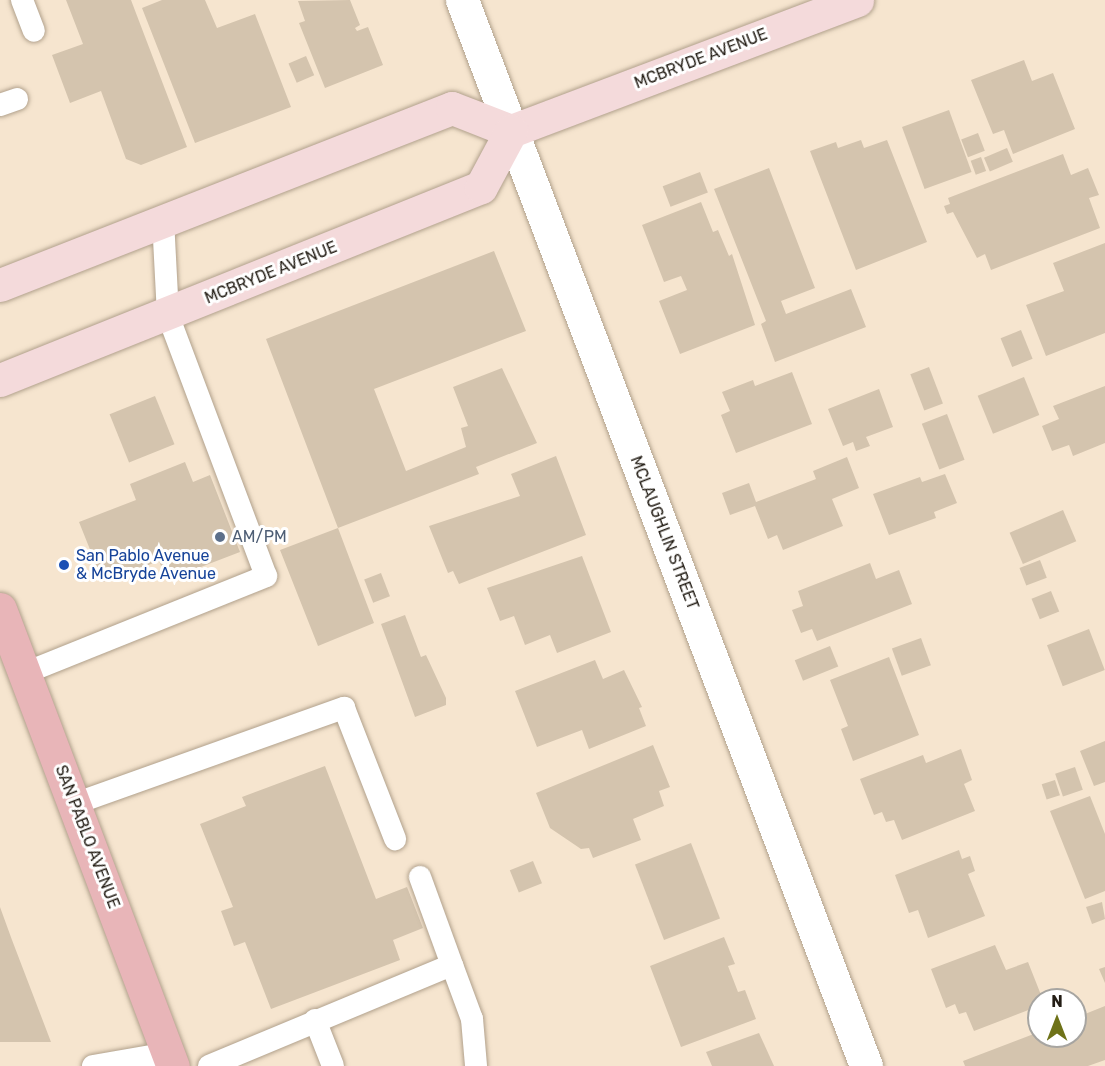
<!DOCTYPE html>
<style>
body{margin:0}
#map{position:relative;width:1105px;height:1066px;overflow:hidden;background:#f6e5cf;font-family:Rubik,sans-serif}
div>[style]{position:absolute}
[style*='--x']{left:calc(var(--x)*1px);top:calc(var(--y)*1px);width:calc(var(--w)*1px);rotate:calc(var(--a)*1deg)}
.building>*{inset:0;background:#d4c4ae;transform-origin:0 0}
.roads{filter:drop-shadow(0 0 2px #b1a18c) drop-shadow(0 0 2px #b1a18c)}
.lane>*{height:22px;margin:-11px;padding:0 11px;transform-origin:11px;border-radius:11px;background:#fff}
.street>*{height:33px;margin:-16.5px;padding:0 16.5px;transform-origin:16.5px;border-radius:16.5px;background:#fff}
.secondary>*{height:33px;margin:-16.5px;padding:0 16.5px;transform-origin:16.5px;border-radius:16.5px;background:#f4dadb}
.primary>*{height:33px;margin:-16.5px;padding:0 16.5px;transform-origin:16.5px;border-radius:16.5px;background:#e8b5b8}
.dots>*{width:16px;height:16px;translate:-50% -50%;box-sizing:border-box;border:3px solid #fff;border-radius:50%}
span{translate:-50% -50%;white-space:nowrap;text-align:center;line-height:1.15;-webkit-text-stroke:6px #fff;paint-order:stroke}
.street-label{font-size:16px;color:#231d15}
.service-label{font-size:16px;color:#4e5e75}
.left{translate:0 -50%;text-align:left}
.transit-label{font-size:16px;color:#164399}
.north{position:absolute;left:1027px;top:988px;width:60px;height:60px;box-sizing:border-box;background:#fff;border:2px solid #a7a5a1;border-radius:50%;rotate:0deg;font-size:16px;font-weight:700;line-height:24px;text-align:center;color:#231d15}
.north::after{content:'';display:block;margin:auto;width:21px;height:27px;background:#6e7218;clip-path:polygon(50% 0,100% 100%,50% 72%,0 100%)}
</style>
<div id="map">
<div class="building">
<div style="clip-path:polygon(66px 0,131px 0,187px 147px,141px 165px,126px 159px,101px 91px,70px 103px,52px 55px,83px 44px)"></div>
<div style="clip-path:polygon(162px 0,205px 0,217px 28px,255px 14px,291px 107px,195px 143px,142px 8px)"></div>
<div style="clip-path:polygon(350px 0,360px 25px,355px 28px,357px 31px,368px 27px,383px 65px,325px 88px,299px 23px,305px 21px,298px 1px)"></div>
<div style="left:306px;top:56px;width:21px;height:19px;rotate:67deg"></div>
<div style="clip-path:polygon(1024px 60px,1032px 81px,1053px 73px,1075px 129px,1013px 154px,1004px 130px,993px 134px,971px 80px)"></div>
<div style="left:949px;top:110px;width:66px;height:50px;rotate:70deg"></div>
<div style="left:978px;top:133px;width:19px;height:18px;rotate:69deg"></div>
<div style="clip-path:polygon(861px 140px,864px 148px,887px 140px,927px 242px,856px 270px,810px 151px,836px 142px,838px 148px)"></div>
<div style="left:1007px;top:148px;width:15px;height:25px;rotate:67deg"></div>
<div style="clip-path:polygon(1063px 154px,1071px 175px,1088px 168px,1099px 195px,1089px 198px,1100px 228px,991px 270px,985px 254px,977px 258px,953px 212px,947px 214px,944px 206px,950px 204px,948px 198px)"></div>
<div style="left:981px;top:157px;width:15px;height:11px;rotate:70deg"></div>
<div style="clip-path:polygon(769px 168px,815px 288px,781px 301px,786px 314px,851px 289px,866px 327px,775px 362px,761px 324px,766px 321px,714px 189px)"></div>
<div style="left:700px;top:172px;width:22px;height:40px;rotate:69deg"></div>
<div style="clip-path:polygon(701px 202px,713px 232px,718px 230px,729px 256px,732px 254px,755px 325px,680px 354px,659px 301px,687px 290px,681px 276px,664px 282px,642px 225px)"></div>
<div style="clip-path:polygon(1105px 243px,1105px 333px,1046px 356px,1026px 305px,1064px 291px,1053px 263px)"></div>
<div style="clip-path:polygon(494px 251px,526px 331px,374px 389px,406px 471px,466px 447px,461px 428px,468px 426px,453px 387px,502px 368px,537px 443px,476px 467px,479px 474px,338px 528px,374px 623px,318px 646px,280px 550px,338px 528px,266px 339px)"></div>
<div style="left:1021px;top:330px;width:31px;height:22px;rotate:68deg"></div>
<div style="left:929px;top:367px;width:39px;height:20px;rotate:69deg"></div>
<div style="clip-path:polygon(792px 372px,812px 424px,736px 453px,721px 415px,730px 411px,722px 392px,753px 380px,755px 386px)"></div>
<div style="left:1024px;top:377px;width:41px;height:50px;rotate:68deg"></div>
<div style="clip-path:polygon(1105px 386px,1105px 443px,1073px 456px,1069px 445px,1052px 451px,1042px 426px,1059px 419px,1053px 406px)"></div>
<div style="clip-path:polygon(879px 389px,893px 427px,866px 437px,870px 446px,856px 451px,853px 442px,843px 446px,828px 409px)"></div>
<div style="left:155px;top:396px;width:52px;height:49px;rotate:68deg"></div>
<div style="left:947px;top:414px;width:49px;height:27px;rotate:69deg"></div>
<div style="clip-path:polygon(556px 456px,586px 535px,459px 584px,453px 571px,448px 573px,429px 526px,520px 496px,511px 474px)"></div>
<div style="clip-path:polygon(847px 457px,859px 488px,832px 499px,843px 526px,783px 550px,777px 535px,768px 539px,755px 506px,730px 515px,722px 493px,749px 483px,756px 502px,816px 479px,813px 471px)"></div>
<div style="clip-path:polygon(185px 462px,193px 482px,210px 475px,240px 552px,167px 580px,159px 561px,103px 582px,79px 522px,136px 500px,130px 484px)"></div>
<div style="clip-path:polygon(945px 474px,957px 503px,934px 512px,936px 518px,889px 535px,873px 494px,920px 477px,922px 482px)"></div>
<div style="left:1063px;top:510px;width:34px;height:58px;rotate:67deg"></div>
<div style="clip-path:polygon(582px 556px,611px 632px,557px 653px,550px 635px,525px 645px,514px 616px,500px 621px,487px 588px)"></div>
<div style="left:1040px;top:560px;width:19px;height:22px;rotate:69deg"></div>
<div style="clip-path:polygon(870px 563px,876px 579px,899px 570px,912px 604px,817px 641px,812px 629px,801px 633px,792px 610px,803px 606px,798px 591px)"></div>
<div style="left:381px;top:573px;width:25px;height:18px;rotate:69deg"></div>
<div style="left:1051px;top:591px;width:22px;height:21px;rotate:68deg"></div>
<div style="clip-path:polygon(405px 615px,421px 657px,426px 655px,446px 698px,446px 705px,415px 717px,381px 624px)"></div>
<div style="left:1089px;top:629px;width:44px;height:45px;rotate:69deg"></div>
<div style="left:921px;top:638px;width:29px;height:31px;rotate:70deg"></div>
<div style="left:830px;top:646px;width:22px;height:38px;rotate:68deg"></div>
<div style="clip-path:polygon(889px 657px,919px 735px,853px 761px,841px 729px,848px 726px,830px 680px)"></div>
<div style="clip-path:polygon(595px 660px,603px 679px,624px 670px,642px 707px,639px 708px,646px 726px,589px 749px,582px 730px,537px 747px,515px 691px)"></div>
<div style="clip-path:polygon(1105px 741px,1105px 782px,1094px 786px,1080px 751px)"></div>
<div style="clip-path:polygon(653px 745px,670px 787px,659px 791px,664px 806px,633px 819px,641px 840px,593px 858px,589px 848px,581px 849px,550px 828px,536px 793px)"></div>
<div style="clip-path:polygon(961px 749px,972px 780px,964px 784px,975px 811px,902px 840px,894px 820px,886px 822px,882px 812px,874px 815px,860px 779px,923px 755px,926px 763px)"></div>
<div style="clip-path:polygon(325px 766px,376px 899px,407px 887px,423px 928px,393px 940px,400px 960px,271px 1009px,245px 942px,234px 946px,221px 911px,233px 907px,200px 824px,246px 806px,242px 797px)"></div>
<div style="left:1075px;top:767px;width:24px;height:21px;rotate:71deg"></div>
<div style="left:1055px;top:780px;width:16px;height:14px;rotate:72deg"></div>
<div style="clip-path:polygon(1090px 796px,1105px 834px,1105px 891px,1085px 899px,1050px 811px)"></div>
<div style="left:691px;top:843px;width:81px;height:60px;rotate:69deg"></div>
<div style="clip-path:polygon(959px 850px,962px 859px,970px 856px,975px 871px,968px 874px,985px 916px,928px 938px,918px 910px,909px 913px,895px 875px)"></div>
<div style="left:533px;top:861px;width:24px;height:25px;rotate:68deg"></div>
<div style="clip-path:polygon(1102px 902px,1105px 919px,1092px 924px,1086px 907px)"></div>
<div style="clip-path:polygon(0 907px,12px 940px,51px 1042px,0 1042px)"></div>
<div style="clip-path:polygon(724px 937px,735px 964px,728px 966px,738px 992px,745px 990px,756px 1019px,681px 1047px,650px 966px)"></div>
<div style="clip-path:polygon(995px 945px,1006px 970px,1028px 962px,1043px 1000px,1039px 1006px,974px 1031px,966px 1012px,959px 1014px,955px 1004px,946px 1008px,931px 969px)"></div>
<div style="clip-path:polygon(1105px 967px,1105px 983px,1099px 969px)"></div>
<div style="clip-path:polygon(1105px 1006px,1105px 1060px,1088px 1066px,965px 1066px,963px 1061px,1039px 1032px,1039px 1036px,1075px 1036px,1075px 1018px)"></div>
<div style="clip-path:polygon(759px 1033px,774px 1066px,712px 1066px,706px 1052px)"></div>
</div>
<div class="roads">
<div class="lane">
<div style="--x:22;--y:0;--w:33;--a:69"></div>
<div style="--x:0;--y:105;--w:18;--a:-19"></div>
<div style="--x:25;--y:673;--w:260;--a:-21.9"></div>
<div style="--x:266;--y:576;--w:279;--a:-110.6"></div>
<div style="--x:168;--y:315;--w:96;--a:-93"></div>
<div style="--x:74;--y:804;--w:287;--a:-19.6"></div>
<div style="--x:344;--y:708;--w:141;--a:68.7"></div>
<div style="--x:420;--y:877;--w:94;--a:70"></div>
<div style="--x:315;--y:1020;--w:49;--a:68.6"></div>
<div style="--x:93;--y:1066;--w:76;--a:-9.8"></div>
<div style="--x:209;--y:1066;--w:263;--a:-22.6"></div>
<div style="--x:452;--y:965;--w:58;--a:69.7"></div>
<div style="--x:472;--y:1019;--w:47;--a:85.1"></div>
</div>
<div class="street">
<div style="--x:462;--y:0;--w:1140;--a:69.24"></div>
</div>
<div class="secondary">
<div style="--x:0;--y:285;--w:485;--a:-21.4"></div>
<div style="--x:452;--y:108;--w:63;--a:21.3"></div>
<div style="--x:511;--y:131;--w:370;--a:-20.7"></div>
<div style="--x:0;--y:380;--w:518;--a:-21.86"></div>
<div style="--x:481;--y:187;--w:64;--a:-61.8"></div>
</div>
<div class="primary">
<div style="--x:0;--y:609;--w:489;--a:69.3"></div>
</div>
</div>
<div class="dots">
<div style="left:220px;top:537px;background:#5c6f8a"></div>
<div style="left:64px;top:565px;background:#1a4fb4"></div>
</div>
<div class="street-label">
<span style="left:701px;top:59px;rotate:-21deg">MCBRYDE AVENUE</span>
<span style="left:271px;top:273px;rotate:-22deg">MCBRYDE AVENUE</span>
<span style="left:664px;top:533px;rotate:69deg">MCLAUGHLIN STREET</span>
<span style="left:87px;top:837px;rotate:69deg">SAN PABLO AVENUE</span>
</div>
<div class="service-label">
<span class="left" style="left:232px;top:537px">AM/PM</span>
</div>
<div class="transit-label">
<span class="left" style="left:76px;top:565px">San Pablo Avenue<br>&amp; McBryde Avenue</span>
</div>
<div class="north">N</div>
</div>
